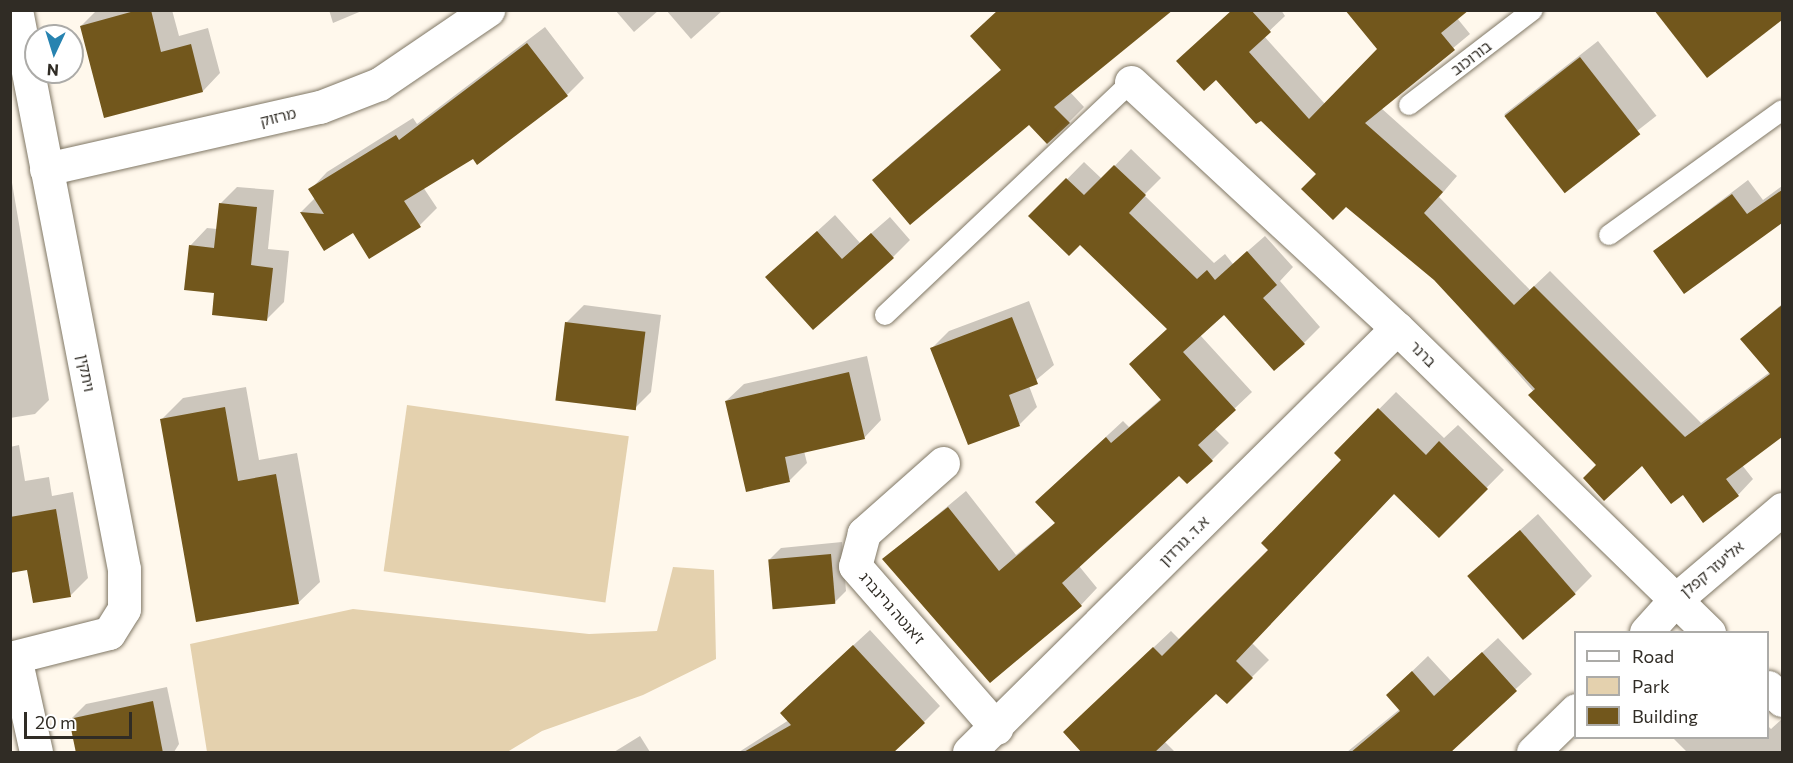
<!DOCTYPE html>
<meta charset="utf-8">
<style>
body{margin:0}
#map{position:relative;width:1793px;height:763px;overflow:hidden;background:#fff8ec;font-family:Commissioner,"Noto Sans Hebrew",sans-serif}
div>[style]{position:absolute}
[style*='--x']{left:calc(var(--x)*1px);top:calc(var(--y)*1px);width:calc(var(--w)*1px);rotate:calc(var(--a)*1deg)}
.green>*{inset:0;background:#e4d1ae;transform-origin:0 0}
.shadow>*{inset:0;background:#0003;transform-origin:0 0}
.building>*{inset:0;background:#72571c;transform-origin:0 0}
.roads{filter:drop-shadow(0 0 2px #807765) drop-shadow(0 0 2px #807765)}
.service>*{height:20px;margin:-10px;padding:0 10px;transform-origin:10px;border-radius:10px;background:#fff}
.minor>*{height:33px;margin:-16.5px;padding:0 16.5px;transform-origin:16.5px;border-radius:16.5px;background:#fff}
span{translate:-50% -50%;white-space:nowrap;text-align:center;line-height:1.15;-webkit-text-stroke:6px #fff;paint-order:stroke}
.street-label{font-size:15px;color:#302c25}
.frame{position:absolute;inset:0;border:12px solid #302c25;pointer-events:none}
.legend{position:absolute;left:1574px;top:631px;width:195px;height:108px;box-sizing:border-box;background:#fff;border:2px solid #acaba8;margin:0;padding:8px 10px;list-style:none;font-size:18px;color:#302c25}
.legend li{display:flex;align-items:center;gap:12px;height:30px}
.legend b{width:30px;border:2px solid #acaba8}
.north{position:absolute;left:24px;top:24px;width:60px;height:60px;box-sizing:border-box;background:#fff;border:2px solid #acaba8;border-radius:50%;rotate:184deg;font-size:16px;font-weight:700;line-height:24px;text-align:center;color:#302c25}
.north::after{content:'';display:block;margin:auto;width:21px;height:27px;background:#2783b0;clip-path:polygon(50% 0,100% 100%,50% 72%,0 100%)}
.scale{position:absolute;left:24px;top:712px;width:108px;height:27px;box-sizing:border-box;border:3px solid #302c25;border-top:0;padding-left:8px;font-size:18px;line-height:21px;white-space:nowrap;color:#302c25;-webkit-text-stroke:4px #fff;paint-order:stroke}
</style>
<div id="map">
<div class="green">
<div style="left:407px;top:405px;width:224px;height:168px;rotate:8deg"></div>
<div style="clip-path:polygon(673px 567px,714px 570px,716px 659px,643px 695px,542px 731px,507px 752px,207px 752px,190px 644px,353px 609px,589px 634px,657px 631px)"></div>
</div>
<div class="shadow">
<div style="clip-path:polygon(97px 10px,172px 10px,179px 36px,208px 28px,220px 73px,203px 91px,105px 116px,81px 26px)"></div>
<div style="clip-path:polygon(329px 10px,364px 10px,333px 23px)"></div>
<div style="clip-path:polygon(615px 10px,659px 10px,634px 32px)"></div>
<div style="clip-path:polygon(666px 10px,723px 10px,691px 39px)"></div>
<div style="clip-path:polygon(1232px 10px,1281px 10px,1285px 16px,1264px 36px,1325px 104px,1457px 18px,1470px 34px,1381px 108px,1457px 176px,1439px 197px,1530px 290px,1550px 271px,1701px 423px,1770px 372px,1742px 339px,1782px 304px,1778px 410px,1782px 433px,1742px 465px,1753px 479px,1738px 495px,1683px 493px,1642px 464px,1598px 465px,1435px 279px,1261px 118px)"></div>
<div style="clip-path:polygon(545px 27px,584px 78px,567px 95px,423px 187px,437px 208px,420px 225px,353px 231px,325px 249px,301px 212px,315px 198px,310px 190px,327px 172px,413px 118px,417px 124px)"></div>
<div style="left:1598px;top:41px;width:95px;height:119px;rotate:52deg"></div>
<div style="clip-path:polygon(1002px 69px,1070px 92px,1084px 107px,1069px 122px,1029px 122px,889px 165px)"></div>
<div style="clip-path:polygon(1131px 149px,1161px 178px,1144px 195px,1214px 263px,1225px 254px,1233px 264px,1265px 236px,1293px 267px,1280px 281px,1320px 327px,1304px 343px,1224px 313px,1200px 335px,1252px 392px,1214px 428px,1229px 443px,1212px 460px,1179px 474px,1079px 566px,1097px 588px,1081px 605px,884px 559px,966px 491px,1016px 555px,1056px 522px,1054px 485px,1123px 421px,1129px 427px,1162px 398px,1169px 329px,1080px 243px,1031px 216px,1084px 162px,1102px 179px)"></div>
<div style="clip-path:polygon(10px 171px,49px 400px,35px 414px,10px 418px)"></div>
<div style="clip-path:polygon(1748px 180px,1763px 200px,1782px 186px,1782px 221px,1684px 292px,1655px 251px)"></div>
<div style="clip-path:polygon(237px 187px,274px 190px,268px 249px,289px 251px,284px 302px,267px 319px,216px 291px,190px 246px,207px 228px,217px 229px,220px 204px)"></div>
<div style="clip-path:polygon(835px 215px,860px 243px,890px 217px,910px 240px,893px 257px,767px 277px)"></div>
<div style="clip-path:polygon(1029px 301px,1054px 365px,1029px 386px,1037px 407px,1020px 424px,969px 443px,932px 348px,949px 331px)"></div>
<div style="clip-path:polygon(584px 305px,661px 315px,651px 392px,634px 409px,566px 323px)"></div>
<div style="clip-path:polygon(867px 356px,881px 420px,864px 438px,804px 451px,807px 463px,790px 480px,726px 401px,744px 384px)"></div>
<div style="clip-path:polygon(246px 387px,259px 460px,297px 453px,320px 582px,298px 603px,162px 419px,183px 398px)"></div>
<div style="clip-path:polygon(1396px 392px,1444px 438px,1458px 425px,1504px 470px,1439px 536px,1395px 493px,1252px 643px,1269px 660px,1227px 702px,1216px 692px,1164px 741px,1175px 752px,1084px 752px,1082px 715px,1171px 631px,1180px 640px,1270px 550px,1344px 460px,1336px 453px)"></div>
<div style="clip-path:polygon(19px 445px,25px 481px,49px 477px,52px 496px,73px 492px,88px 578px,71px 595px,29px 568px,10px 571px,10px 447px)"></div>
<div style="clip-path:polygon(1538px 514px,1592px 576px,1575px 593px,1469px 576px)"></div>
<div style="clip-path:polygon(842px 542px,846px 591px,834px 603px,769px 560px,781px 548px)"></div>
<div style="clip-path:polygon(870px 630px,940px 706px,924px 722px,891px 752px,739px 752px,789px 720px,797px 697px)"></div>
<div style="clip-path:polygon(1498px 638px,1532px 674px,1448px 752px,1347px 752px,1400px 709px,1403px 680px,1428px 656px,1451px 681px)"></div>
<div style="clip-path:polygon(167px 687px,179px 744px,174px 752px,78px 752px,71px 719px,86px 704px)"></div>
<div style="clip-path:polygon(1782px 719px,1782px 752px,1687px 752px,1673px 738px,1768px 738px,1768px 726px,1771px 729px)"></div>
<div style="clip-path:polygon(640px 736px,650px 752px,614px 752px)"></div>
</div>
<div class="building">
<div style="clip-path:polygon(138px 10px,151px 10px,161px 52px,191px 44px,203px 92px,104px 118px,80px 26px)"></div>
<div style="clip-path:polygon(998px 10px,1173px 10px,1054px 107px,1070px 123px,1047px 144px,1029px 125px,910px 225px,872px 180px,1001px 70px,970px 36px)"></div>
<div style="clip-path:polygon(1232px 10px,1251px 10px,1271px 32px,1249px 52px,1309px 119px,1377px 49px,1345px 10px,1469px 10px,1441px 33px,1455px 50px,1365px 123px,1443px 192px,1424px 213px,1514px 305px,1534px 286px,1685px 437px,1770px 374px,1740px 339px,1782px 305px,1782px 437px,1726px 479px,1739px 496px,1703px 523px,1683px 495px,1671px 504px,1642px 466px,1604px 501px,1583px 478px,1596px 465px,1528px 395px,1535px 389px,1434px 280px,1346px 207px,1333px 220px,1301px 189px,1316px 174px,1261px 121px,1256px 124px,1216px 80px,1204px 91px,1176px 61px)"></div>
<div style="clip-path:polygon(1654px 10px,1782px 10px,1782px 20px,1707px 78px)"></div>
<div style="clip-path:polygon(527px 43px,568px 96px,477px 165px,473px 159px,404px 201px,421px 227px,369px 259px,353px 233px,324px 251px,300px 212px,324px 214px,308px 189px,396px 135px,399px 140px)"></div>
<div style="left:1580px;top:57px;width:98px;height:96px;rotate:52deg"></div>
<div style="clip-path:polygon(1114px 165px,1146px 195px,1129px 213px,1197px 279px,1207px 270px,1215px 280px,1247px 251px,1277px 285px,1263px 298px,1305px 344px,1274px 371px,1224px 315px,1183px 352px,1236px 410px,1198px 445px,1213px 461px,1187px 484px,1179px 476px,1062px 583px,1082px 606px,990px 683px,882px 559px,948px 507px,999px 571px,1055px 523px,1035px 502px,1106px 437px,1111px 443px,1161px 400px,1129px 364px,1167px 329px,1080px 245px,1069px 256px,1028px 216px,1066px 178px,1084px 195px)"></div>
<div style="clip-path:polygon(1782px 190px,1782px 223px,1684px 294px,1653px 251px,1732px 194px,1747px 214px)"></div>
<div style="clip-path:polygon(219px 203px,257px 207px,251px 265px,273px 268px,267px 321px,212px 315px,214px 293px,184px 290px,189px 245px,214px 248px)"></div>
<div style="clip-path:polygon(817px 231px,842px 259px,871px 233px,894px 258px,813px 330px,765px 277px)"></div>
<div style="clip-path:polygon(1012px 317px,1038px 384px,1009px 395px,1020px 426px,968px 445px,930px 348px)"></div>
<div style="left:565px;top:322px;width:81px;height:79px;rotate:7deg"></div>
<div style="clip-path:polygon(849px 372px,865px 439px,785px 457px,790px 482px,746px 492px,725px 401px)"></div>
<div style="clip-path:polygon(225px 407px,238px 481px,276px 474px,299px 604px,196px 622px,160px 419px)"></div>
<div style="clip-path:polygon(1378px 408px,1426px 455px,1439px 441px,1488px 489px,1439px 538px,1394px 494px,1236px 661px,1253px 678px,1227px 704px,1216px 694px,1154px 753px,1082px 753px,1063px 732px,1153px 647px,1162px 656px,1268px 550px,1261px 543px,1341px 460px,1334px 453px)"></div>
<div style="clip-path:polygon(56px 509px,71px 597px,33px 603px,27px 570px,10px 573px,10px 517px)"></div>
<div style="left:1520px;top:530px;width:85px;height:70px;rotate:49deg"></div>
<div style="left:831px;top:554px;width:50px;height:63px;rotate:85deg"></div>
<div style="clip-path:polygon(853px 645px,925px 723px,893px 753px,742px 753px,791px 725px,780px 713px)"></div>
<div style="clip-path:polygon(1482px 652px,1517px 691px,1450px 753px,1350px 753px,1400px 711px,1386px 695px,1412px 671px,1434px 696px)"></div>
<div style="clip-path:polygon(153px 701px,163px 753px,76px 753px,69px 719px)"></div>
</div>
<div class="roads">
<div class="service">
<div style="--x:1409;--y:105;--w:156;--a:-37.5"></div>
<div style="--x:1609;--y:235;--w:213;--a:-35.8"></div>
<div style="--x:885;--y:315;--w:339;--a:-43.4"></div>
</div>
<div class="minor">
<div style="--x:1131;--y:82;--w:362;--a:42.8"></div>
<div style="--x:1397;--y:328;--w:436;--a:44.3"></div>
<div style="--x:46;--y:169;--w:281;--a:-12.8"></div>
<div style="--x:320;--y:107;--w:63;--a:-21.3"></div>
<div style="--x:379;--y:84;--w:132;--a:-34.2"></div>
<div style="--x:943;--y:463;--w:106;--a:138.5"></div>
<div style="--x:864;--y:533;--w:34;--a:105"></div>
<div style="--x:855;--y:566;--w:215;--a:48.8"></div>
<div style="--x:1646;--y:632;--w:42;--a:-47.9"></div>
<div style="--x:1674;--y:601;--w:142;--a:-40.4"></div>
<div style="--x:15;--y:657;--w:97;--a:77.5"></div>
<div style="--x:10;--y:658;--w:102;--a:-14.2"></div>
<div style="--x:109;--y:633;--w:28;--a:-58"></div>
<div style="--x:124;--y:609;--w:40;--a:-90"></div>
<div style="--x:124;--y:569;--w:569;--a:-100.93"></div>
<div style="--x:1768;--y:687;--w:19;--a:43"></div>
<div style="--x:969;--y:752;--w:602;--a:-44.73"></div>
<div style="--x:1533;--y:752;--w:60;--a:-44.3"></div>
</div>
</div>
<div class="street-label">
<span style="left:1471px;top:58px;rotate:-37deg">בורוכוב</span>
<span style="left:278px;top:117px;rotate:-14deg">מרזוק</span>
<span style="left:1423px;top:354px;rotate:45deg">ברנר</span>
<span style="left:86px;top:373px;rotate:79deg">ויתקין</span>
<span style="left:1184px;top:541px;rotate:-45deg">א.ד. גורדון</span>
<span style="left:1712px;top:569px;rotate:-40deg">אליעזר קפלן</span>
<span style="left:892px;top:608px;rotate:49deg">ז'אנטה גרינברג</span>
</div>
<div class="frame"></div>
<ul class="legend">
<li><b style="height:8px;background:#fff"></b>Road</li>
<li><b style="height:16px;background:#e4d1ae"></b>Park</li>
<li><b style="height:16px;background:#72571c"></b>Building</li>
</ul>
<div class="north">N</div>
<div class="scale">20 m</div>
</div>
